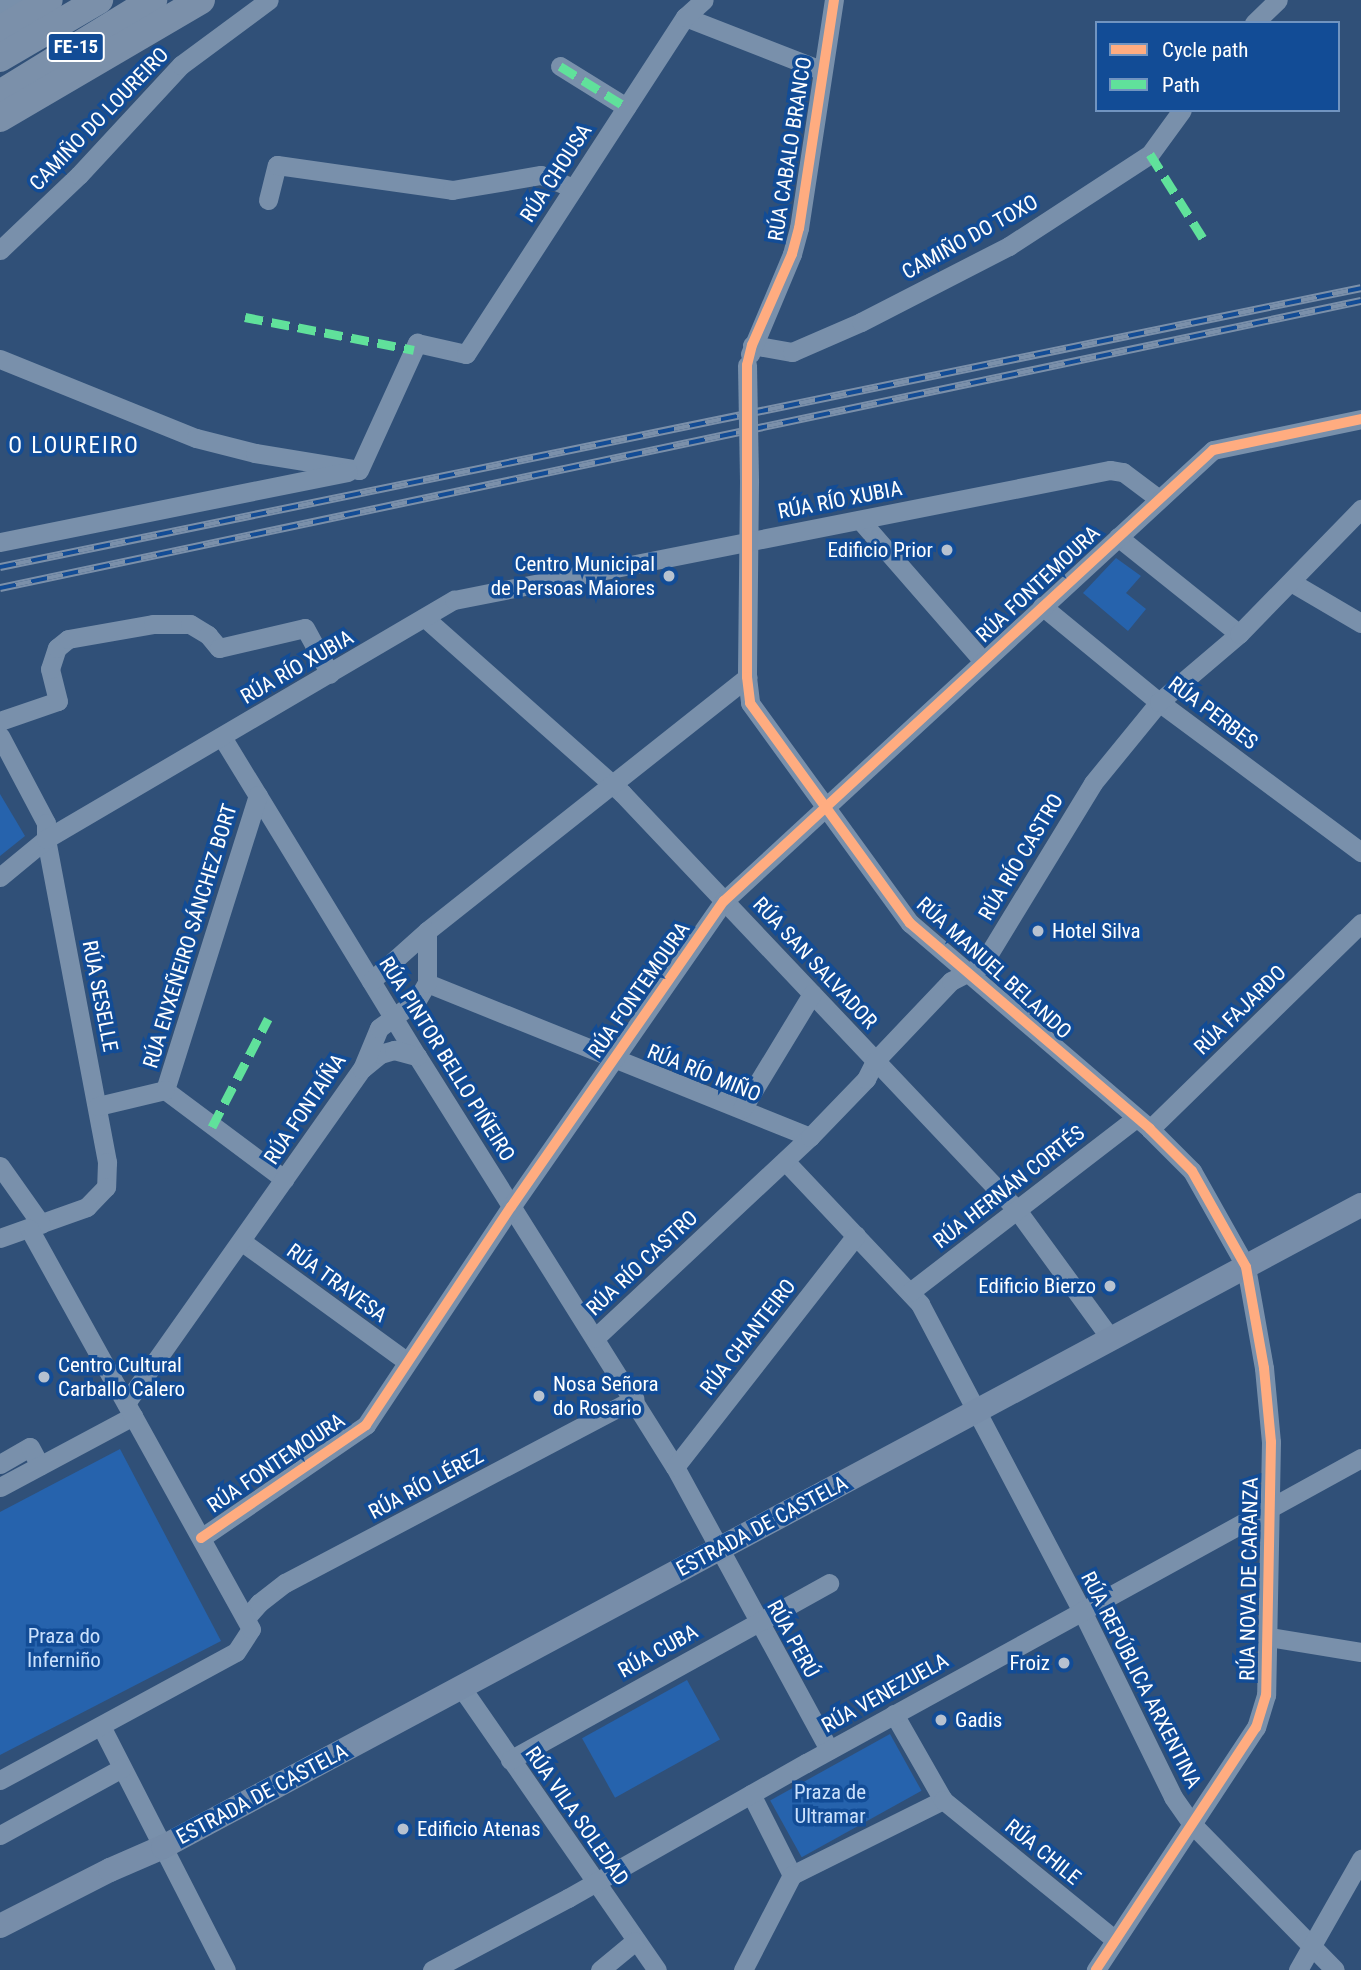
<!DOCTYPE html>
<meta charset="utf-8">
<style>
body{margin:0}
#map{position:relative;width:1361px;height:1970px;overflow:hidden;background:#305078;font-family:"Roboto Condensed",sans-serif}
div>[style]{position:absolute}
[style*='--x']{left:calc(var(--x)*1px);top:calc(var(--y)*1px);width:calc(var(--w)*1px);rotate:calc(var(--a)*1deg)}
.green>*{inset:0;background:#2663ad;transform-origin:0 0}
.minor>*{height:19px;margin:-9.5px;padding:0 9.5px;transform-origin:9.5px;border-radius:9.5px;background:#7990ab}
.major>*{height:24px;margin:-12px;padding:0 12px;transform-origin:12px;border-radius:12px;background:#778da9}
.highway>*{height:28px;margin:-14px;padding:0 14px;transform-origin:14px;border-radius:14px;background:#7b90aa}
.rail>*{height:8px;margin-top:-4px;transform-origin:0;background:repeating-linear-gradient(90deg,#124c96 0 16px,#7b90aa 0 32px);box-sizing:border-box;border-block:2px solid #7b90aa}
.minor-bridge>*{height:19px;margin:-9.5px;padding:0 9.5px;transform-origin:9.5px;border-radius:9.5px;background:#7990ab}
.quiet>*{height:9px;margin-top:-4.5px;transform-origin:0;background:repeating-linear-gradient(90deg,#60e19b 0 18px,transparent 0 27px)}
.cycleway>*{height:10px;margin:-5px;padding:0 5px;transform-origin:5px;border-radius:5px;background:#ffac80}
.dots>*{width:19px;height:19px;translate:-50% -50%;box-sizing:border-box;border:4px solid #124c96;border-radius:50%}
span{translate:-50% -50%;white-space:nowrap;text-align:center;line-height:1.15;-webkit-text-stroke:7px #124c96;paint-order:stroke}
.shield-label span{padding:2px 5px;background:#124c96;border:2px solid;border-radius:5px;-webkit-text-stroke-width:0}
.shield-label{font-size:19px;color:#fff;font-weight:700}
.street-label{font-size:21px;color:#fff}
.poi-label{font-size:21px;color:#fff}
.right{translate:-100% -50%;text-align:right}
.left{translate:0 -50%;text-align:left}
.park-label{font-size:21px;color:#cae1fd}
.neighbourhood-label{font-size:23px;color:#fff;letter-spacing:2px}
.legend{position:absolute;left:1095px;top:21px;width:245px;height:91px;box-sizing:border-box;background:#124c96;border:2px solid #7194c0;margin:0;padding:9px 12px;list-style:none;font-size:21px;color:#fff}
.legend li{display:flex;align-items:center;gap:14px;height:35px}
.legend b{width:35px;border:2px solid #7194c0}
</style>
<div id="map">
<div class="green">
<div style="clip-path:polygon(1116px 558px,1141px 576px,1126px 593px,1146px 609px,1128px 631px,1083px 593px)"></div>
<div style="clip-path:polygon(0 794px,25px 836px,0 856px)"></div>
<div style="clip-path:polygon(120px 1449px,221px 1641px,0 1755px,0 1512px)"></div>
<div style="left:687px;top:1680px;width:68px;height:120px;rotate:61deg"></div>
<div style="left:890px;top:1734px;width:65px;height:137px;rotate:61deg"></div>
</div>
<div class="minor">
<div style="--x:0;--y:10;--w:20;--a:-30"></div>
<div style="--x:685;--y:17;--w:146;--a:21.3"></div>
<div style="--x:1254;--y:23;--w:33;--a:-44"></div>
<div style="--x:560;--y:66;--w:78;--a:31.8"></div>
<div style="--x:268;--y:200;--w:36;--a:-76"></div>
<div style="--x:277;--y:165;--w:177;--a:8.1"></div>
<div style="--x:452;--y:190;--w:90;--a:-9.6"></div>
<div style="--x:541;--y:175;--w:35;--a:22"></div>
<div style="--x:0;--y:250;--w:109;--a:-43.5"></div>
<div style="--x:79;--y:175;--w:150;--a:-47.2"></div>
<div style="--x:181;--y:65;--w:109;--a:-36.5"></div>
<div style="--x:752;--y:345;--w:41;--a:9.9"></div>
<div style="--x:792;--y:352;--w:75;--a:-23.5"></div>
<div style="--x:861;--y:322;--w:166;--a:-27.2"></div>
<div style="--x:1009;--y:246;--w:168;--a:-33.1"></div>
<div style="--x:1150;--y:154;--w:54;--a:-54"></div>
<div style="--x:750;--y:354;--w:108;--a:-67.2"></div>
<div style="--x:792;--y:254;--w:27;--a:-75"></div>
<div style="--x:799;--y:228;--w:231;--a:-81.3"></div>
<div style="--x:0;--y:359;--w:211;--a:22"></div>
<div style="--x:196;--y:438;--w:61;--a:14.3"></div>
<div style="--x:255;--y:453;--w:105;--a:9.3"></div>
<div style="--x:359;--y:470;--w:140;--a:-65.5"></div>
<div style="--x:417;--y:343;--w:50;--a:12.7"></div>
<div style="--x:466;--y:354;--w:402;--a:-57"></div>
<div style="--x:685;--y:17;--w:25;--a:-42"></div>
<div style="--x:749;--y:482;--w:195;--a:90.6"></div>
<div style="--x:747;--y:677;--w:26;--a:83"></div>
<div style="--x:750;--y:703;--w:272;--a:54"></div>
<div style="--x:910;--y:923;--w:316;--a:40.6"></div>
<div style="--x:1150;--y:1129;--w:59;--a:45"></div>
<div style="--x:1192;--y:1171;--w:110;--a:60.6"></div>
<div style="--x:1246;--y:1267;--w:103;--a:79.9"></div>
<div style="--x:1264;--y:1368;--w:74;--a:84.6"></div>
<div style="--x:1271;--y:1442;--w:253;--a:91.1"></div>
<div style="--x:1266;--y:1695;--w:34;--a:107"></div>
<div style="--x:1256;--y:1727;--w:291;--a:123.4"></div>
<div style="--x:860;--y:520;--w:187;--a:48.9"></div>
<div style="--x:1118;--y:537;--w:155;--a:38.7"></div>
<div style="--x:0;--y:542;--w:355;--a:-11.4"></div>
<div style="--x:1291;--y:582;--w:81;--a:30.4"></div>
<div style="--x:1042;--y:606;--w:151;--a:39.4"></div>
<div style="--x:1159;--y:702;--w:252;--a:36.6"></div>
<div style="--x:425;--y:618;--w:264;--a:41.6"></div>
<div style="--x:622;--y:793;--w:574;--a:46.55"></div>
<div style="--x:1017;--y:1210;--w:160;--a:53.9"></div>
<div style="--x:0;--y:721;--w:61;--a:-19"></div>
<div style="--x:58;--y:701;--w:33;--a:-104"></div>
<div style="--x:50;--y:669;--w:22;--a:-72"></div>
<div style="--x:57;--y:648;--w:14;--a:-39"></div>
<div style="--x:68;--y:639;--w:86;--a:-10"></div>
<div style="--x:153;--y:624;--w:37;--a:0"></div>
<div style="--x:190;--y:624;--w:21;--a:31"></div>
<div style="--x:208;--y:635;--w:17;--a:50"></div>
<div style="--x:219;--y:648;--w:88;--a:-13.1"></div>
<div style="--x:305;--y:628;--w:52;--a:61.5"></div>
<div style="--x:0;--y:736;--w:98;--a:62.1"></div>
<div style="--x:46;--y:823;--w:16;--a:90"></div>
<div style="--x:46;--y:839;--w:329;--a:79.3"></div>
<div style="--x:107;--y:1162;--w:25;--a:92"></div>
<div style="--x:106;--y:1187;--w:28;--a:134"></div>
<div style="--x:87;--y:1207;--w:92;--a:160.4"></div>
<div style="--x:222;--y:737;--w:374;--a:58.6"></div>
<div style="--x:417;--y:1056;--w:485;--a:57.9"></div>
<div style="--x:675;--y:1467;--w:322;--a:61.4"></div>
<div style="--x:0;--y:877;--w:60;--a:-39.6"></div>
<div style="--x:46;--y:839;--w:473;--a:-30.4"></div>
<div style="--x:454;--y:600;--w:669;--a:-11.21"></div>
<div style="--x:1110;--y:470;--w:13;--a:9"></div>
<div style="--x:1123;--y:472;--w:45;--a:36.9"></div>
<div style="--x:371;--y:981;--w:75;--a:-41.8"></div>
<div style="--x:427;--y:931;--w:409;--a:-38.4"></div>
<div style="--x:427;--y:983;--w:413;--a:21.9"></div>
<div style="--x:363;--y:1068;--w:22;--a:-39"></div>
<div style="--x:380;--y:1054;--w:15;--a:-16"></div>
<div style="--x:394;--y:1050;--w:24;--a:15"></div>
<div style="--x:165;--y:1090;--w:309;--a:-72.5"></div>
<div style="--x:165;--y:1090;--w:149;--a:36.8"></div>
<div style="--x:98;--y:1106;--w:69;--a:-13.4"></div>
<div style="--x:742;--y:1109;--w:135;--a:-58.7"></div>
<div style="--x:1150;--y:1129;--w:295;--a:-44.3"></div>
<div style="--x:785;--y:1161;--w:197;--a:46.6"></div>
<div style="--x:920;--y:1304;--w:347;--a:62.2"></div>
<div style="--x:1082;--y:1611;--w:207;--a:63.9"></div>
<div style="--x:1173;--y:1797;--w:33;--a:55"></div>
<div style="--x:1192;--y:1824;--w:204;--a:45.6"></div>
<div style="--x:0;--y:1166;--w:71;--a:54.7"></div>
<div style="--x:241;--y:1241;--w:204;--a:36"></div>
<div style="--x:910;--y:1292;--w:284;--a:-37.6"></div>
<div style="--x:595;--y:1338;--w:294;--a:-43.1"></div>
<div style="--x:810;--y:1137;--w:81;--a:-46"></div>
<div style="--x:866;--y:1079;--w:20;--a:-63"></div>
<div style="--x:875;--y:1061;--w:110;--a:-46.5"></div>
<div style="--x:951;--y:981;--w:35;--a:-27"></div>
<div style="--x:982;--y:965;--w:213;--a:-58.6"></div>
<div style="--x:1093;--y:783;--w:104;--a:-50.8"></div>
<div style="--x:1159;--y:702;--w:105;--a:-40.4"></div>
<div style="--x:1239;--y:634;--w:175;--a:-45.7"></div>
<div style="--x:126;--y:1403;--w:409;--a:-54.8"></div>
<div style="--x:362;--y:1069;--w:44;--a:-67.5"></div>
<div style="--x:379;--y:1028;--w:47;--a:-36.4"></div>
<div style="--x:417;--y:1000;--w:20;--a:-60"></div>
<div style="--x:427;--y:983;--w:52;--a:-90"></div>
<div style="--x:0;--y:1464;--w:34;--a:-30"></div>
<div style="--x:30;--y:1447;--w:21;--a:62"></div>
<div style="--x:675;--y:1467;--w:294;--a:-52"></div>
<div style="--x:0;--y:1487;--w:151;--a:-28.1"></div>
<div style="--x:201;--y:1538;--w:200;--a:-34.4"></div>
<div style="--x:366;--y:1425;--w:262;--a:-56.4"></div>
<div style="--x:511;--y:1207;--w:373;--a:-55.2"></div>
<div style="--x:724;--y:901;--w:665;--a:-42.69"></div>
<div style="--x:1213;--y:450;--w:151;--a:-11.8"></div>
<div style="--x:246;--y:1618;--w:20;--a:-49"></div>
<div style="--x:259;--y:1603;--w:33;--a:-38"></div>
<div style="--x:285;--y:1583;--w:395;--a:-27.8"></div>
<div style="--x:1269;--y:1637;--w:93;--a:9.3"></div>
<div style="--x:461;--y:1687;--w:344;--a:55.3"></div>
<div style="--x:101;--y:1726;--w:274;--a:62.9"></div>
<div style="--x:510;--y:1760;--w:365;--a:-29"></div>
<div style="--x:0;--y:1780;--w:268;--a:-28.5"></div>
<div style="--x:236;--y:1652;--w:27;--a:-57"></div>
<div style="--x:251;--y:1629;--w:458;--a:-119"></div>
<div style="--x:751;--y:1794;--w:91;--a:63.2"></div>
<div style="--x:792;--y:1875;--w:169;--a:-26.4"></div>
<div style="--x:943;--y:1800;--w:99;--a:-119.7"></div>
<div style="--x:943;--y:1800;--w:220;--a:39.1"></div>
<div style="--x:0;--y:1835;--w:139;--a:-28.8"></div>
<div style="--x:432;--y:1970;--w:154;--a:-27.9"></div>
<div style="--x:568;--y:1898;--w:274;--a:-29.6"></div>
<div style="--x:806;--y:1763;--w:633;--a:-28.79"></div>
<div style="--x:600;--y:1970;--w:45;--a:-39.6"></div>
<div style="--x:743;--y:1970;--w:107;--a:-62.7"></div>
<div style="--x:1298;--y:1970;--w:128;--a:-60.4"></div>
</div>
<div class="major">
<div style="--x:0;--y:1926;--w:123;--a:-27"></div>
<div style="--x:110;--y:1870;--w:58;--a:-23.5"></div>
<div style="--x:163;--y:1847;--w:1359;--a:-28.19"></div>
</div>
<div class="highway">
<div style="--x:0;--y:30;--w:57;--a:-31.5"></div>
<div style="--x:0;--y:58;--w:115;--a:-30.4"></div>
<div style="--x:0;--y:94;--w:180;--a:-31.6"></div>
<div style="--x:0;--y:118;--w:233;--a:-30.4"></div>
</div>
<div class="rail">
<div style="--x:0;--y:567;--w:1389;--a:-11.58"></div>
<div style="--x:0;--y:588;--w:1391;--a:-11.91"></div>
</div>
<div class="minor-bridge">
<div style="--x:747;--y:365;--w:117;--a:89"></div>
</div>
<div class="quiet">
<div style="--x:560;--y:66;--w:78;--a:31.8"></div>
<div style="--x:1150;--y:154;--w:99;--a:57.8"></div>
<div style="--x:245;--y:317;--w:172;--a:11"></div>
<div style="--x:212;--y:1127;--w:122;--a:-62.6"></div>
</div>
<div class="cycleway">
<div style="--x:834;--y:0;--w:231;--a:98.7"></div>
<div style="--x:799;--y:228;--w:27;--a:105"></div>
<div style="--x:792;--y:254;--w:99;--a:113.7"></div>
<div style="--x:752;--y:345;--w:21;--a:104"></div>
<div style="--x:747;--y:365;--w:312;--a:90"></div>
<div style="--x:747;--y:677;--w:26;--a:83"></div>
<div style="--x:750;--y:703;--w:272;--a:54"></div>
<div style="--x:910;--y:923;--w:316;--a:40.6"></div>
<div style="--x:1150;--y:1129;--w:59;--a:45"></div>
<div style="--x:1192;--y:1171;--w:110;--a:60.6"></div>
<div style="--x:1246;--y:1267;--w:103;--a:79.9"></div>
<div style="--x:1264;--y:1368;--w:74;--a:84.6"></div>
<div style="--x:1271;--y:1442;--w:253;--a:91.1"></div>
<div style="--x:1266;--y:1695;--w:34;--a:107"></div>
<div style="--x:1256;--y:1727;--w:291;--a:123.4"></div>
<div style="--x:201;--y:1538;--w:200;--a:-34.4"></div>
<div style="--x:366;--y:1425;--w:262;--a:-56.4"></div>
<div style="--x:511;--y:1207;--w:373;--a:-55.2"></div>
<div style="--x:724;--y:901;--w:665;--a:-42.69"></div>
<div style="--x:1213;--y:450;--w:151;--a:-11.8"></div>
</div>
<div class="dots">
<div style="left:947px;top:550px;background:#b7c2d0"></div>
<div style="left:669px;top:576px;background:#b7c2d0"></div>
<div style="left:1038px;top:931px;background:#b7c2d0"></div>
<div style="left:1110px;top:1286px;background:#b7c2d0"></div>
<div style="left:44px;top:1377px;background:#b7c2d0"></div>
<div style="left:539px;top:1396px;background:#b7c2d0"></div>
<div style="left:1064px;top:1663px;background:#b7c2d0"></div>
<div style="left:941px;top:1720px;background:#b7c2d0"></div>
<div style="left:403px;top:1829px;background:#b7c2d0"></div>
</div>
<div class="shield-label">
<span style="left:76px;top:47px">FE-15</span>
</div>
<div class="street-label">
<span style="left:99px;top:119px;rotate:-46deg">CAMIÑO DO LOUREIRO</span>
<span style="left:790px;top:149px;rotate:-81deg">RÚA CABALO BRANCO</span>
<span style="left:556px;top:173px;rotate:-57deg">RÚA CHOUSA</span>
<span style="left:970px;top:237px;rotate:-29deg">CAMIÑO DO TOXO</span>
<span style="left:840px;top:500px;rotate:-11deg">RÚA RÍO XUBIA</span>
<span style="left:1038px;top:584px;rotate:-43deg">RÚA FONTEMOURA</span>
<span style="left:297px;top:667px;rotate:-30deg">RÚA RÍO XUBIA</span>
<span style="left:1213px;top:713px;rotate:37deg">RÚA PERBES</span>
<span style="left:1021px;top:857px;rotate:-59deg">RÚA RÍO CASTRO</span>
<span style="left:190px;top:936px;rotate:-73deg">RÚA ENXEÑEIRO SÁNCHEZ BORT</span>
<span style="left:815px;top:963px;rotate:47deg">RÚA SAN SALVADOR</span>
<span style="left:994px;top:968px;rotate:42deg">RÚA MANUEL BELANDO</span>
<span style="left:639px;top:990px;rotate:-55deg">RÚA FONTEMOURA</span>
<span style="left:100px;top:996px;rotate:79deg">RÚA SESELLE</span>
<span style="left:1240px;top:1010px;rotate:-44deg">RÚA FAJARDO</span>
<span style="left:447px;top:1059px;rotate:58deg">RÚA PINTOR BELLO PIÑEIRO</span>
<span style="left:704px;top:1073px;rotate:22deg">RÚA RÍO MIÑO</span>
<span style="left:305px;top:1109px;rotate:-56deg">RÚA FONTAÍÑA</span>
<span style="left:1009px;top:1187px;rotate:-38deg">RÚA HERNÁN CORTÉS</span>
<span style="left:642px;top:1263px;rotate:-43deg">RÚA RÍO CASTRO</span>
<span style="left:337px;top:1283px;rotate:36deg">RÚA TRAVESA</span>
<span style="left:748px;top:1337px;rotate:-52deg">RÚA CHANTEIRO</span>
<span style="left:276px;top:1463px;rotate:-34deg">RÚA FONTEMOURA</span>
<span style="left:426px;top:1484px;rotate:-28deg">RÚA RÍO LÉREZ</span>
<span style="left:762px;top:1526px;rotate:-28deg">ESTRADA DE CASTELA</span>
<span style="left:1249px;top:1579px;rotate:-89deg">RÚA NOVA DE CARANZA</span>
<span style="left:793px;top:1639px;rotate:61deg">RÚA PERÚ</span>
<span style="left:658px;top:1651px;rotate:-29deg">RÚA CUBA</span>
<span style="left:1141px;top:1680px;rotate:63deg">RÚA REPÚBLICA ARXENTINA</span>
<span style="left:885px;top:1693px;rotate:-29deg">RÚA VENEZUELA</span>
<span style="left:262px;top:1794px;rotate:-28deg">ESTRADA DE CASTELA</span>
<span style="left:577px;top:1816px;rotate:55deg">RÚA VILA SOLEDAD</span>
<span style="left:1043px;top:1852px;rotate:39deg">RÚA CHILE</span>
</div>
<div class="poi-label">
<span class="right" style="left:933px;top:550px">Edificio Prior</span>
<span class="right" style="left:655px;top:576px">Centro Municipal<br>de Persoas Maiores</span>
<span class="left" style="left:1052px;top:931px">Hotel Silva</span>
<span class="right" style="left:1096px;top:1286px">Edificio Bierzo</span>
<span class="left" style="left:58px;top:1377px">Centro Cultural<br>Carballo Calero</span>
<span class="left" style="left:553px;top:1396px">Nosa Señora<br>do Rosario</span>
<span class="right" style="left:1050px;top:1663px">Froiz</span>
<span class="left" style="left:955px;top:1720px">Gadis</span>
<span class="left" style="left:417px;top:1829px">Edificio Atenas</span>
</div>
<div class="park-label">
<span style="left:64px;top:1648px">Praza do<br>Inferniño</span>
<span style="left:830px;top:1804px">Praza de<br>Ultramar</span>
</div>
<div class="neighbourhood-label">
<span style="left:74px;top:446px">O LOUREIRO</span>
</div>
<ul class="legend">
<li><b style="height:9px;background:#ffac80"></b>Cycle path</li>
<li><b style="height:9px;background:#60e19b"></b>Path</li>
</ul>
</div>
